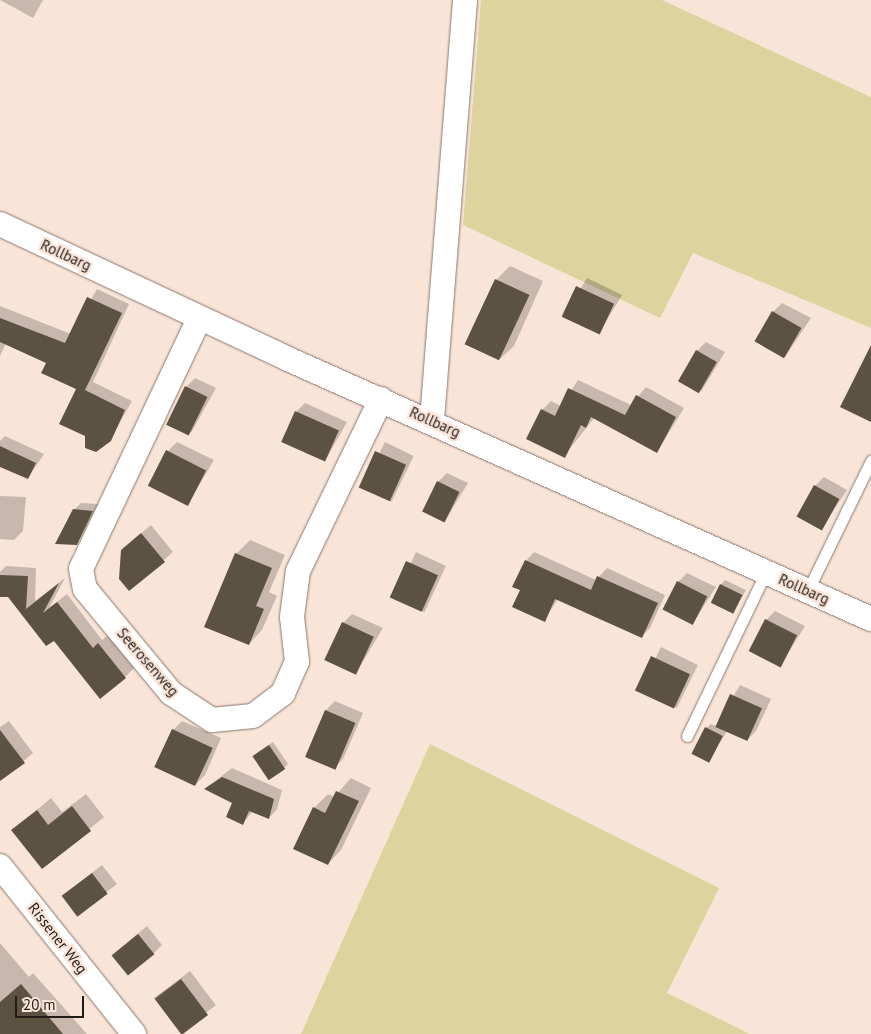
<!DOCTYPE html>
<style>
body{margin:0}
#map{position:relative;width:871px;height:1034px;overflow:hidden;background:#f9e5d8;font-family:"PT Sans",sans-serif}
div>[style]{position:absolute}
[style*='--x']{left:calc(var(--x)*1px);top:calc(var(--y)*1px);width:calc(var(--w)*1px);rotate:calc(var(--a)*1deg)}
.green>*{inset:0;background:#ddd39e}
.shadow>*{inset:0;background:#0003;transform-origin:0 0}
.building>*{inset:0;background:#5c5242;transform-origin:0 0}
.roads{filter:drop-shadow(0 0 1px #89786c) drop-shadow(0 0 1px #89786c)}
.service>*{height:11px;margin:-5.5px;padding:0 5.5px;transform-origin:5.5px;border-radius:5.5px;background:#fff}
.minor>*{height:24px;margin:-12px;padding:0 12px;transform-origin:12px;border-radius:12px;background:#fff}
span{translate:-50% -50%;white-space:nowrap;text-align:center;line-height:1.15;-webkit-text-stroke:5px #f9e5d8;paint-order:stroke}
.street-label{font-size:15px;color:#231c17}
.scale{position:absolute;left:15px;top:996px;width:69px;height:22px;box-sizing:border-box;border:2px solid #231c17;border-top:0;padding-left:6px;font-size:15px;line-height:18px;white-space:nowrap;color:#231c17;-webkit-text-stroke:4px #f9e5d8;paint-order:stroke}
</style>
<div id="map">
<div class="green">
<div style="clip-path:polygon(481px 0,662px 0,871px 97px,871px 328px,693px 253px,660px 318px,463px 225px)"></div>
<div style="clip-path:polygon(430px 744px,719px 888px,667px 993px,750px 1034px,301px 1034px)"></div>
</div>
<div class="shadow">
<div style="clip-path:polygon(0 0,43px 0,33px 18px)"></div>
<div style="clip-path:polygon(510px 266px,543px 281px,514px 346px,500px 359px,496px 280px)"></div>
<div style="clip-path:polygon(587px 278px,622px 295px,599px 333px,564px 316px)"></div>
<div style="clip-path:polygon(97px 289px,129px 304px,93px 382px,132px 401px,110px 440px,86px 436px,77px 388px,48px 362px,6px 343px,0 356px,0 306px,71px 334px)"></div>
<div style="clip-path:polygon(782px 303px,811px 318px,785px 357px,773px 312px)"></div>
<div style="clip-path:polygon(706px 342px,725px 352px,701px 392px,697px 351px)"></div>
<div style="clip-path:polygon(195px 378px,216px 388px,191px 433px,186px 387px)"></div>
<div style="clip-path:polygon(578px 380px,631px 405px,646px 387px,684px 408px,657px 452px,595px 417px,564px 456px,542px 410px,551px 401px,561px 406px)"></div>
<div style="clip-path:polygon(305px 403px,347px 422px,325px 461px,296px 412px)"></div>
<div style="clip-path:polygon(5px 436px,44px 454px,28px 478px,0 465px,0 441px)"></div>
<div style="clip-path:polygon(177px 442px,214px 460px,188px 504px,168px 451px)"></div>
<div style="left:385px;top:442px;width:32px;height:51px;rotate:26deg"></div>
<div style="clip-path:polygon(447px 473px,468px 483px,445px 521px,438px 482px)"></div>
<div style="clip-path:polygon(824px 477px,847px 490px,821px 529px,815px 486px)"></div>
<div style="clip-path:polygon(0 496px,26px 497px,23px 531px,14px 540px,0 539px)"></div>
<div style="clip-path:polygon(81px 503px,99px 504px,76px 544px,74px 510px)"></div>
<div style="clip-path:polygon(151px 525px,173px 552px,130px 590px,132px 541px)"></div>
<div style="clip-path:polygon(250px 540px,285px 555px,269px 592px,277px 596px,262px 630px,249px 644px,236px 554px)"></div>
<div style="left:416px;top:552px;width:33px;height:51px;rotate:25deg"></div>
<div style="clip-path:polygon(534px 552px,596px 580px,607px 568px,665px 595px,650px 628px,641px 637px,558px 599px,544px 620px,522px 589px,526px 561px)"></div>
<div style="clip-path:polygon(6px 566px,36px 568px,35px 601px,65px 578px,49px 608px,67px 594px,102px 640px,108px 635px,134px 668px,125px 677px,54px 639px,8px 596px,0 595px,0 572px)"></div>
<div style="clip-path:polygon(687px 573px,716px 587px,693px 623px,678px 582px)"></div>
<div style="clip-path:polygon(725px 580px,746px 590px,733px 613px,721px 585px)"></div>
<div style="clip-path:polygon(775px 611px,805px 626px,780px 666px,766px 620px)"></div>
<div style="clip-path:polygon(352px 614px,383px 628px,356px 673px,343px 623px)"></div>
<div style="left:661px;top:647px;width:41px;height:48px;rotate:26deg"></div>
<div style="clip-path:polygon(740px 685px,771px 699px,756px 731px,747px 740px,727px 731px,709px 761px,694px 753px,706px 728px,711px 724px,716px 726px)"></div>
<div style="clip-path:polygon(335px 701px,363px 713px,343px 759px,334px 768px,306px 756px,326px 710px)"></div>
<div style="clip-path:polygon(9px 721px,33px 753px,0 780px,0 727px)"></div>
<div style="clip-path:polygon(182px 721px,221px 738px,205px 775px,196px 784px,173px 730px)"></div>
<div style="clip-path:polygon(273px 742px,288px 764px,284px 768px,258px 752px)"></div>
<div style="clip-path:polygon(232px 768px,282px 790px,277px 809px,269px 818px,253px 811px,243px 823px,234px 802px,206px 788px)"></div>
<div style="clip-path:polygon(351px 778px,371px 788px,341px 850px,328px 864px,314px 808px,328px 794px,334px 797px)"></div>
<div style="clip-path:polygon(86px 794px,104px 817px,42px 868px,13px 830px,51px 798px,62px 812px)"></div>
<div style="left:102px;top:865px;width:24px;height:50px;rotate:52deg"></div>
<div style="clip-path:polygon(147px 926px,162px 945px,153px 954px,112px 955px)"></div>
<div style="clip-path:polygon(0 943px,29px 977px,33px 973px,87px 1034px,0 1034px)"></div>
<div style="left:190px;top:971px;width:43px;height:45px;rotate:53deg"></div>
</div>
<div class="building">
<div style="left:495px;top:279px;width:38px;height:72px;rotate:25deg"></div>
<div style="left:576px;top:286px;width:42px;height:34px;rotate:25deg"></div>
<div style="clip-path:polygon(87px 297px,122px 313px,85px 390px,125px 410px,111px 441px,96px 452px,85px 448px,85px 436px,59px 424px,76px 389px,41px 373px,46px 363px,0 342px,0 318px,65px 343px)"></div>
<div style="left:772px;top:311px;width:34px;height:35px;rotate:30deg"></div>
<div style="clip-path:polygon(871px 345px,871px 422px,840px 407px)"></div>
<div style="left:696px;top:350px;width:24px;height:36px;rotate:30deg"></div>
<div style="left:185px;top:386px;width:25px;height:43px;rotate:26deg"></div>
<div style="clip-path:polygon(568px 388px,625px 415px,636px 395px,676px 417px,657px 453px,591px 417px,586px 428px,581px 425px,565px 458px,526px 439px,541px 409px,555px 416px)"></div>
<div style="left:295px;top:411px;width:48px;height:34px;rotate:24deg"></div>
<div style="clip-path:polygon(0 446px,36px 463px,28px 479px,0 467px)"></div>
<div style="left:166px;top:450px;width:45px;height:40px;rotate:27deg"></div>
<div style="left:375px;top:451px;width:34px;height:40px;rotate:24deg"></div>
<div style="left:437px;top:481px;width:25px;height:34px;rotate:26deg"></div>
<div style="left:814px;top:485px;width:29px;height:36px;rotate:29deg"></div>
<div style="clip-path:polygon(73px 509px,93px 511px,77px 545px,55px 544px)"></div>
<div style="clip-path:polygon(141px 533px,165px 562px,129px 591px,119px 579px,121px 550px)"></div>
<div style="clip-path:polygon(235px 553px,272px 568px,256px 606px,264px 609px,249px 645px,204px 627px)"></div>
<div style="clip-path:polygon(525px 560px,591px 590px,597px 576px,658px 603px,642px 638px,555px 599px,545px 622px,512px 607px,520px 590px,512px 587px)"></div>
<div style="left:406px;top:561px;width:35px;height:40px;rotate:24deg"></div>
<div style="clip-path:polygon(0 575px,28px 576px,26px 609px,59px 583px,43px 613px,57px 602px,93px 648px,98px 643px,126px 678px,100px 699px,54px 641px,46px 646px,8px 597px,0 597px)"></div>
<div style="left:677px;top:581px;width:34px;height:32px;rotate:27deg"></div>
<div style="left:720px;top:584px;width:25px;height:21px;rotate:26deg"></div>
<div style="left:765px;top:619px;width:36px;height:36px;rotate:27deg"></div>
<div style="left:342px;top:622px;width:35px;height:42px;rotate:25deg"></div>
<div style="left:651px;top:656px;width:43px;height:38px;rotate:25deg"></div>
<div style="left:730px;top:694px;width:35px;height:36px;rotate:24deg"></div>
<div style="left:325px;top:710px;width:33px;height:51px;rotate:23deg"></div>
<div style="left:705px;top:727px;width:20px;height:30px;rotate:27deg"></div>
<div style="left:172px;top:729px;width:45px;height:42px;rotate:25deg"></div>
<div style="clip-path:polygon(0 730px,25px 763px,0 781px)"></div>
<div style="left:269px;top:745px;width:29px;height:20px;rotate:56deg"></div>
<div style="clip-path:polygon(222px 777px,274px 799px,269px 819px,249px 811px,243px 825px,226px 817px,232px 803px,204px 789px)"></div>
<div style="clip-path:polygon(336px 791px,359px 801px,328px 865px,293px 849px,313px 807px,325px 813px)"></div>
<div style="clip-path:polygon(72px 806px,91px 831px,42px 869px,11px 830px,37px 810px,48px 825px)"></div>
<div style="left:92px;top:873px;width:26px;height:38px;rotate:53deg"></div>
<div style="left:138px;top:934px;width:26px;height:34px;rotate:51deg"></div>
<div style="left:181px;top:979px;width:45px;height:33px;rotate:53deg"></div>
<div style="clip-path:polygon(21px 984px,63px 1034px,0 1034px,0 1002px)"></div>
</div>
<div class="roads">
<div class="service">
<div style="--x:808;--y:590;--w:144;--a:-64"></div>
<div style="--x:687;--y:736;--w:182;--a:-64.3"></div>
</div>
<div class="minor">
<div style="--x:0;--y:224;--w:318;--a:25.1"></div>
<div style="--x:288;--y:359;--w:638;--a:24.04"></div>
<div style="--x:199;--y:319;--w:276;--a:115.3"></div>
<div style="--x:81;--y:569;--w:20;--a:79"></div>
<div style="--x:85;--y:589;--w:135;--a:50.4"></div>
<div style="--x:171;--y:693;--w:49;--a:33.4"></div>
<div style="--x:212;--y:720;--w:41;--a:-5.6"></div>
<div style="--x:253;--y:716;--w:38;--a:-37"></div>
<div style="--x:283;--y:693;--w:34;--a:-66"></div>
<div style="--x:297;--y:662;--w:45;--a:-96.3"></div>
<div style="--x:292;--y:617;--w:46;--a:-82.6"></div>
<div style="--x:298;--y:571;--w:191;--a:-64.2"></div>
<div style="--x:432;--y:420;--w:421;--a:-85.5"></div>
<div style="--x:0;--y:866;--w:215;--a:51.4"></div>
</div>
</div>
<div class="street-label">
<span style="left:66px;top:255px;rotate:25deg">Rollbarg</span>
<span style="left:435px;top:422px;rotate:24deg">Rollbarg</span>
<span style="left:804px;top:589px;rotate:24deg">Rollbarg</span>
<span style="left:148px;top:662px;rotate:49deg">Seerosenweg</span>
<span style="left:58px;top:938px;rotate:52deg">Rissener Weg</span>
</div>
<div class="scale">20 m</div>
</div>
